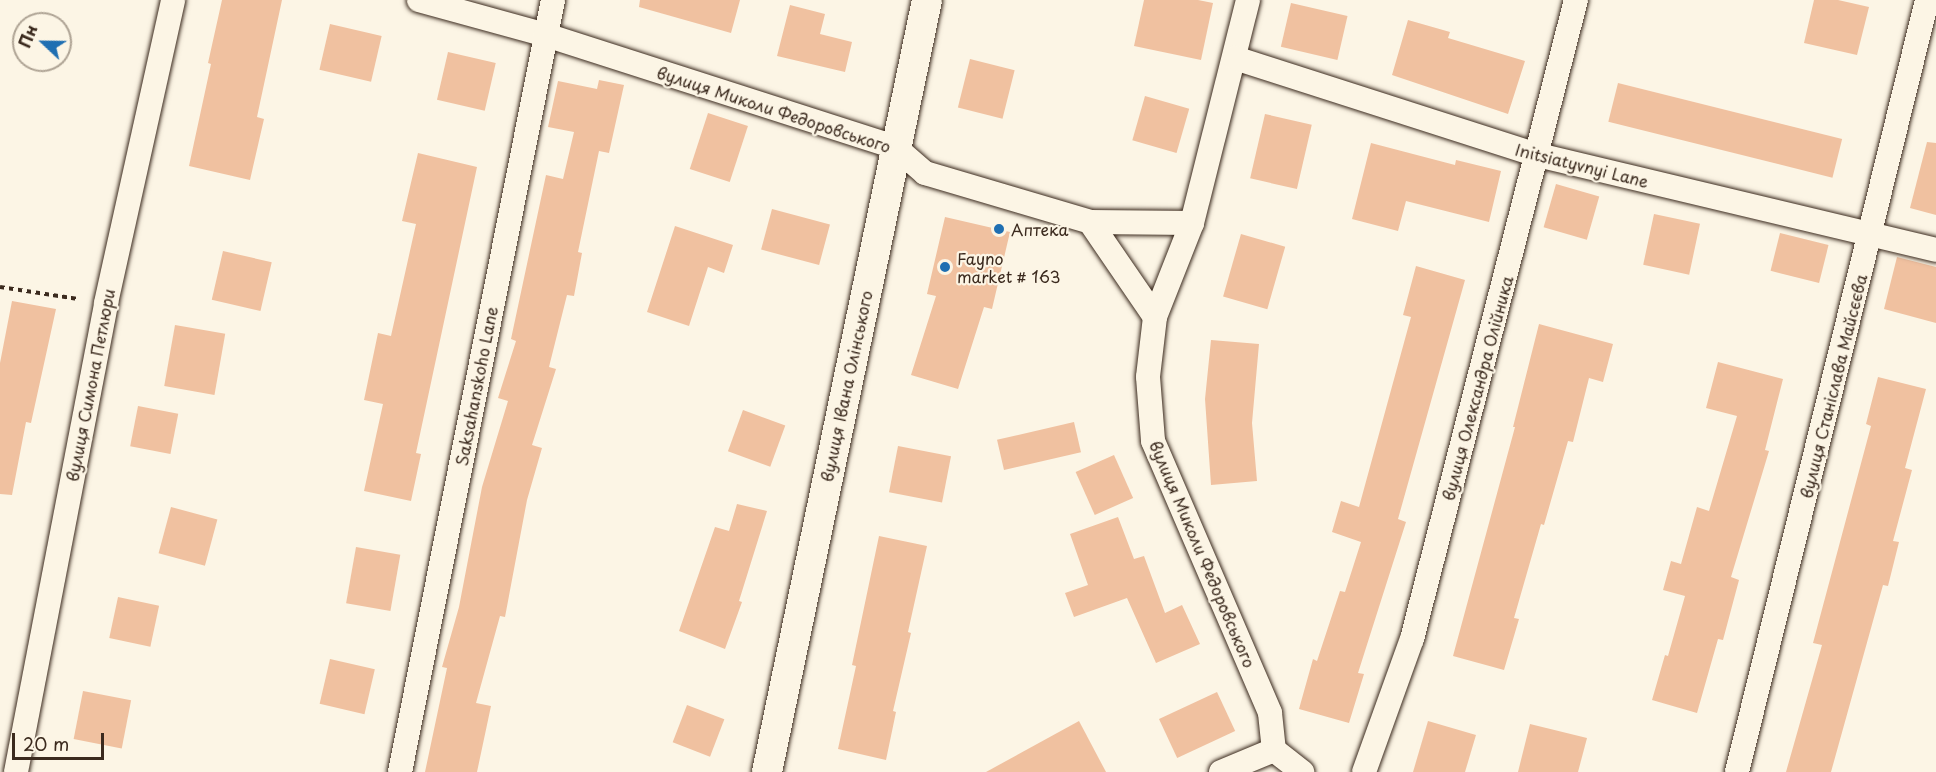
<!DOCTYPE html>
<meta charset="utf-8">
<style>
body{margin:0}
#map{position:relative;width:1936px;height:772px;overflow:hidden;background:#fcf5e5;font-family:"Playpen Sans",sans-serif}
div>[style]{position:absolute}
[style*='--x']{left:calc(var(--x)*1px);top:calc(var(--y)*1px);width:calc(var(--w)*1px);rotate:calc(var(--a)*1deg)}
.building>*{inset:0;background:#f0c1a0;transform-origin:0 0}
.path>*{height:4px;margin-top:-2px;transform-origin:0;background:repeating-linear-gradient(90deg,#3b2a1e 0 4.5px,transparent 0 9px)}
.roads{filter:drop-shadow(0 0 2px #3b2a1e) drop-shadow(0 0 2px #3b2a1e)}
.minor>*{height:24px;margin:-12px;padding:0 12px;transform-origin:12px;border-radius:12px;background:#fcf5e5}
.tertiary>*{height:30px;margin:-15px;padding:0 15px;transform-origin:15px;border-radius:15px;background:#fcf5e5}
.dots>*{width:16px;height:16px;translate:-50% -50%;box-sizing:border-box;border:3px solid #fcf5e5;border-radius:50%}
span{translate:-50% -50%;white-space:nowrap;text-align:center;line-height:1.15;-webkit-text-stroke:4.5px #fcf5e5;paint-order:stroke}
.street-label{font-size:16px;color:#3b2a1e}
.poi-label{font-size:16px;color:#3b2a1e}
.left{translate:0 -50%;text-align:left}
.north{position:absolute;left:12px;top:12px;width:60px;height:60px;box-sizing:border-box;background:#fcf5e5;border:2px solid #afa495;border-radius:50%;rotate:292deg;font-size:16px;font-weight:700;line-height:24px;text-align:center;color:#3b2a1e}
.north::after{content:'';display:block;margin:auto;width:21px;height:27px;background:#1f6fb2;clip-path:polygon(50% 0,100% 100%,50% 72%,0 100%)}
.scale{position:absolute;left:12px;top:733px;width:92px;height:27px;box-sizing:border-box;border:3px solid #3b2a1e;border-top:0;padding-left:8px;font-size:18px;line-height:21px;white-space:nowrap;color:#3b2a1e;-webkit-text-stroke:4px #fcf5e5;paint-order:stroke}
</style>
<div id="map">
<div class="building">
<div style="clip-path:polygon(222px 0,282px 0,257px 117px,264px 119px,250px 180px,189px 166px,211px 64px,208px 63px)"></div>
<div style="clip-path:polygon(640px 0,740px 0,731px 33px,639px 7px)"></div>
<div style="clip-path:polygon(1144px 0,1198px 0,1213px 3px,1201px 60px,1134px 46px)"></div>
<div style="clip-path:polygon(1814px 0,1838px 0,1869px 7px,1857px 55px,1804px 43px)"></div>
<div style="left:1291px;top:3px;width:58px;height:45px;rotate:13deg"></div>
<div style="clip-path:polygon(790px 5px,825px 14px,820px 34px,852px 42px,845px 72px,777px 56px)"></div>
<div style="clip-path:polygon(1408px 20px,1450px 32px,1448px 38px,1525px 61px,1508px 114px,1392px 75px)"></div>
<div style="left:330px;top:24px;width:53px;height:47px;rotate:13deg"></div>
<div style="left:448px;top:52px;width:49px;height:49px;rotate:13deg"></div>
<div style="left:970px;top:59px;width:46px;height:50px;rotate:14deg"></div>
<div style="clip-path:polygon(599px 80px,624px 85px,609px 153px,599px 151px,578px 252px,582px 253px,574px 296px,567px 295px,549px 367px,556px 369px,532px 445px,542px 448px,527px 500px,505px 617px,500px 616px,476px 703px,491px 706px,477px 772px,425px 772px,447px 668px,442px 667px,459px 607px,482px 487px,508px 401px,498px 398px,516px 341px,511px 339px,546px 175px,563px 179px,574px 132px,548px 127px,558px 81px,597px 89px)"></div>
<div style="left:1618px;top:83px;width:231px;height:40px;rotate:14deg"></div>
<div style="left:1145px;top:96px;width:46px;height:46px;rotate:16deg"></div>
<div style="left:708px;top:113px;width:42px;height:59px;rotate:18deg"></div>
<div style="left:1265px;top:114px;width:48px;height:66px;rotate:13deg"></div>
<div style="clip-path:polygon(1927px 142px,1936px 143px,1936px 215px,1910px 208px)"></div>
<div style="clip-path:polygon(1371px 143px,1455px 165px,1456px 160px,1501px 171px,1489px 222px,1406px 201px,1398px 231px,1352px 219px)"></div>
<div style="clip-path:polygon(418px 153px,477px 167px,416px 453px,421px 454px,411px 501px,364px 491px,383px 404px,364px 400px,378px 333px,391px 336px,416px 224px,402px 221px)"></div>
<div style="left:1556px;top:184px;width:45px;height:45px;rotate:16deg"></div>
<div style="left:772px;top:209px;width:60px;height:42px;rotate:15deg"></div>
<div style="left:1654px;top:214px;width:47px;height:52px;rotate:12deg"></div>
<div style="clip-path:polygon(945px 217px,1010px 232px,992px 309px,984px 307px,958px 389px,911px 375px,936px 296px,927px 294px)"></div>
<div style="clip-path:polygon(675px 226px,733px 245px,724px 273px,708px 267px,689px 326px,647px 312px)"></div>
<div style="left:1780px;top:233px;width:50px;height:39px;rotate:14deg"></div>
<div style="left:1241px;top:234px;width:46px;height:65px;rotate:16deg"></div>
<div style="left:223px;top:251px;width:50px;height:50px;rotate:13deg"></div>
<div style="clip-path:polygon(1897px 257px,1936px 267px,1936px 323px,1884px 309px)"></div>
<div style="clip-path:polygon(1416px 266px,1465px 280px,1398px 519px,1406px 522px,1358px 673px,1364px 674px,1349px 723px,1299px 709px,1313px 659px,1317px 661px,1340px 591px,1345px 592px,1361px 542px,1332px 532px,1341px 501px,1359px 507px,1411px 317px,1403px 315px)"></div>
<div style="clip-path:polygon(12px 301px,56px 309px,31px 423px,26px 422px,12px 495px,0 494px,0 363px)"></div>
<div style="clip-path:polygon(1539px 324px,1613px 344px,1603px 382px,1589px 378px,1573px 442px,1568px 441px,1544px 525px,1541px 524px,1514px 618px,1519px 619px,1504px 670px,1453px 656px,1515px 427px,1513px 427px)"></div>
<div style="left:175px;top:325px;width:51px;height:62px;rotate:10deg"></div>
<div style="clip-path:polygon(1211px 340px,1259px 344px,1252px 423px,1257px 481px,1211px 485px,1205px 399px)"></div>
<div style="clip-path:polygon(1718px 362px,1783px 379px,1765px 450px,1769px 451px,1731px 577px,1739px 580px,1723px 640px,1718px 639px,1697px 713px,1652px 700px,1665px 655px,1668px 656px,1685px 596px,1663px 590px,1671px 561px,1681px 564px,1697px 507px,1709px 511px,1737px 416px,1706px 408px)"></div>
<div style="clip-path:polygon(1878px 377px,1926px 389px,1905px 468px,1912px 470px,1893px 541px,1899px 542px,1888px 586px,1883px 585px,1831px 772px,1786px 772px,1822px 645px,1813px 643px,1871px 426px,1866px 424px)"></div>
<div style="left:138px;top:406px;width:41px;height:41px;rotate:11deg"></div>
<div style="left:743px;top:410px;width:45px;height:44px;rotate:20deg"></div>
<div style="left:1074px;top:422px;width:31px;height:79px;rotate:77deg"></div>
<div style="left:898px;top:446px;width:54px;height:47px;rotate:11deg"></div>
<div style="left:1114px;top:455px;width:47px;height:42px;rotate:66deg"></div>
<div style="clip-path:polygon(737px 504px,767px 511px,739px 601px,742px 602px,725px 649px,679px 631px,715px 527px,729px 531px)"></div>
<div style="left:171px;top:507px;width:48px;height:48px;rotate:15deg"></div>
<div style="clip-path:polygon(1118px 517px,1134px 559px,1144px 556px,1165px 613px,1182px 605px,1200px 644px,1156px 663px,1127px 598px,1074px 617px,1065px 593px,1088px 585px,1070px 534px)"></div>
<div style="clip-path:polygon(879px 536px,927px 546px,908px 632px,911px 633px,893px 711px,896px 712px,886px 760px,838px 749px,856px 666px,852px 665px)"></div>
<div style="left:356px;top:547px;width:45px;height:57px;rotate:10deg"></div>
<div style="left:118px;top:597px;width:42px;height:42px;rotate:12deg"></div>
<div style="left:330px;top:659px;width:46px;height:46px;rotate:13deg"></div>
<div style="left:83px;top:691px;width:49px;height:49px;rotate:11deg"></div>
<div style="left:1217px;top:692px;width:43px;height:64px;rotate:65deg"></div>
<div style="left:687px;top:705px;width:40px;height:40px;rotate:21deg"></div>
<div style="clip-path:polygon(1079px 721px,1106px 772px,986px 772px)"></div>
<div style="clip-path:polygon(1428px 721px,1476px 735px,1465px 772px,1413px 772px)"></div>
<div style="clip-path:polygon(1530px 724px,1587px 738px,1578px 772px,1518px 772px)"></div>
</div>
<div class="path">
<div style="--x:0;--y:287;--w:79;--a:8.7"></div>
</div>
<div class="roads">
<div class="minor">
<div style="--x:419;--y:0;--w:132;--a:15.4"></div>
<div style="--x:546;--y:35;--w:367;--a:17.8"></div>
<div style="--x:895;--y:147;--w:40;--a:41"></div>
<div style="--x:925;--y:173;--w:172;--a:16.5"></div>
<div style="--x:1090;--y:222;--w:102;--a:0.6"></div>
<div style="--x:1248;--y:0;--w:230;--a:104.1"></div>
<div style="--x:1192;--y:223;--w:101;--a:111.5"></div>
<div style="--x:1155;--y:317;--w:60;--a:96.7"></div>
<div style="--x:1148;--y:377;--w:64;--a:85.5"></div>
<div style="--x:1153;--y:441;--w:296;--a:66.7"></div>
<div style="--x:1270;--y:713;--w:37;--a:84"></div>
<div style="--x:1274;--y:750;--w:36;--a:38"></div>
<div style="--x:1235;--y:58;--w:318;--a:17.8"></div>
<div style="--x:1538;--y:155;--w:409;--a:13.4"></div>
<div style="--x:1090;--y:222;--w:115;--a:55.6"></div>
<div style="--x:16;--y:772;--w:478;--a:-79.1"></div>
<div style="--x:106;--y:303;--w:310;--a:-77.5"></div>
<div style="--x:400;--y:772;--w:787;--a:-78.79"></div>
<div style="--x:1221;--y:772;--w:57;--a:-22.5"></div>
<div style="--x:1364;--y:772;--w:141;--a:-70.2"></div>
<div style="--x:1412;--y:639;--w:660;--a:-75.61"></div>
<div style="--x:1737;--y:772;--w:795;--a:-76.17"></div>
</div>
<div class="tertiary">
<div style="--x:767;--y:772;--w:788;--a:-78.29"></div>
</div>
</div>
<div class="dots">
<div style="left:999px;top:229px;background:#1f6fb2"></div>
<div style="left:945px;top:267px;background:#1f6fb2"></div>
</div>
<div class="street-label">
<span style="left:774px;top:109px;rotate:18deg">вулиця Миколи Федоровського</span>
<span style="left:1582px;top:165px;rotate:14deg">Initsiatyvnyi Lane</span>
<span style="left:90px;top:385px;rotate:-79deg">вулиця Симона Петлюри</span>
<span style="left:476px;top:386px;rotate:-79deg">Saksahanskoho Lane</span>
<span style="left:846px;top:386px;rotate:-78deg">вулиця Івана Олінського</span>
<span style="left:1833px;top:386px;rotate:-76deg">вулиця Станіслава Майсєєва</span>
<span style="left:1477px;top:388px;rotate:-75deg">вулиця Олександра Олійника</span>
<span style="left:1203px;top:554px;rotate:67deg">вулиця Миколи Федоровського</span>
</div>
<div class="poi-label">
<span class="left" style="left:1011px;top:229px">Аптека</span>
<span class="left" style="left:957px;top:267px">Fayno<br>market # 163</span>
</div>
<div class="north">Пн</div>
<div class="scale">20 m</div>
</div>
